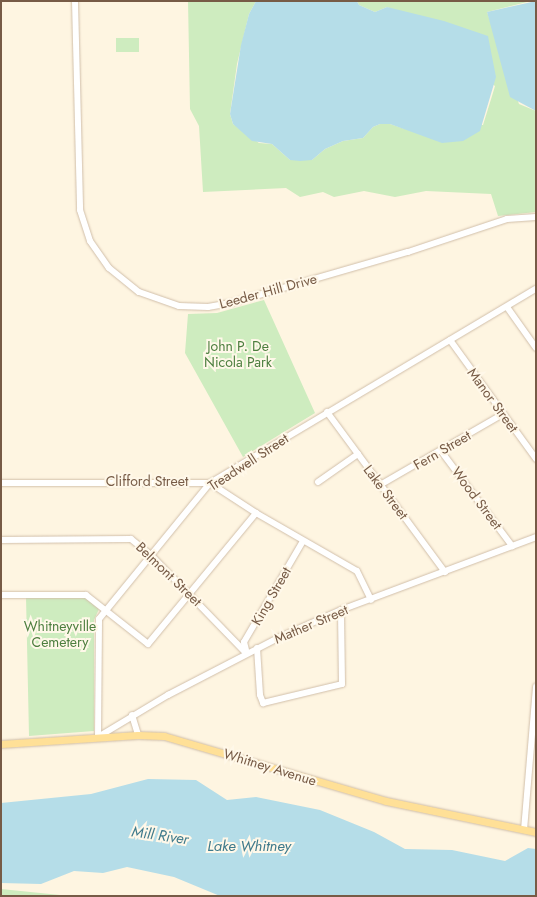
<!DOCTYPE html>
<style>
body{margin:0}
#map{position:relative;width:537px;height:897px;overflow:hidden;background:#fef5e1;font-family:Jost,sans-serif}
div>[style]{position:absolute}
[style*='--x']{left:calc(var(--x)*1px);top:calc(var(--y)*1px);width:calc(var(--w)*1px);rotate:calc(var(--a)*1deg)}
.green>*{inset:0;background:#ceecbf;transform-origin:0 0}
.water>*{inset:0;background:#b5dde8}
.roads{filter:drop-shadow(0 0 1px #d1bfaa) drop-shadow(0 0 1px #d1bfaa)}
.minor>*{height:6px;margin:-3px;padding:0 3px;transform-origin:3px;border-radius:3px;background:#fff}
.major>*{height:7px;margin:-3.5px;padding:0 3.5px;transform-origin:3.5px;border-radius:3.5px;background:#ffe097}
span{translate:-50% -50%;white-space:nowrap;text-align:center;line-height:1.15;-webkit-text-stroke:4px #fff8e9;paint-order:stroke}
.street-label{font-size:14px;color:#775b46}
.park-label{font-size:14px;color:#4c7e3e}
.water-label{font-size:15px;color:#3f7a8b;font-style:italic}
.frame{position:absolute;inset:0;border:2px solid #775b46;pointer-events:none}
</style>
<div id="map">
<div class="green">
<div style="clip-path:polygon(188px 1px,256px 1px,249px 14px,237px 64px,230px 114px,233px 124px,259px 143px,272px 144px,290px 160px,312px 160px,325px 149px,343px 141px,363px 138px,373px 127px,380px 124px,390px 124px,405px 129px,483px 125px,492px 96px,495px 86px,402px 13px,387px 7px,375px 12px,359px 5px,357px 1px,531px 1px,487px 12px,519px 104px,536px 111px,536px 212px,498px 216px,491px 194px,426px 191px,395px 197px,364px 191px,334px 197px,323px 192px,300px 197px,286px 188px,203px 192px,199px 126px,190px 109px)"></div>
<div style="left:139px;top:38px;width:14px;height:23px;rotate:90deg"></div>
<div style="clip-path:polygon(264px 300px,315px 413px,243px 457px,185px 353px,188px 314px,217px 313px)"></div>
<div style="clip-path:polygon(26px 597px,84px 597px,99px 609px,94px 620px,94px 731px,29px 736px)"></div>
<div style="clip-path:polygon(1px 889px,60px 895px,63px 896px,1px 896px)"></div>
</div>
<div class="water">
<div style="clip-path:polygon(256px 1px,357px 1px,359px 5px,375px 12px,387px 7px,444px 21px,488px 36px,496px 77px,480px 131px,463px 141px,442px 143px,390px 124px,380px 124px,373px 127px,363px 138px,343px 141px,325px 149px,312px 160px,300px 161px,290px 160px,272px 144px,252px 141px,233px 124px,230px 114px,241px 45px,249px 14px)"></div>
<div style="clip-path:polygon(536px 1px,536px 111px,510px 97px,487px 12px)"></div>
<div style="clip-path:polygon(148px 779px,196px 780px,227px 800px,256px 797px,320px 810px,374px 832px,405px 849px,452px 850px,505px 861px,528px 848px,536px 849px,536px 896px,220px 896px,174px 877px,127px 867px,103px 873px,74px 871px,41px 884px,1px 883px,1px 803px,91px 794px)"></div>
</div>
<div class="roads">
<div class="minor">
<div style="--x:75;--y:1;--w:209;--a:88.6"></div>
<div style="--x:80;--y:210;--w:33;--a:72"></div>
<div style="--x:90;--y:241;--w:33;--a:55"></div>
<div style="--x:109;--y:268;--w:38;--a:39"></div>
<div style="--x:139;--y:292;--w:42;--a:19.3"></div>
<div style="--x:179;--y:306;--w:29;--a:2"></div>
<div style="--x:208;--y:307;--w:23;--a:-10"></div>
<div style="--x:231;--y:303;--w:184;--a:-16.1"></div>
<div style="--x:408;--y:252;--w:104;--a:-18.4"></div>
<div style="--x:507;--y:219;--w:29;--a:-4"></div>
<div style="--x:507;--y:307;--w:50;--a:54.7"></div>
<div style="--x:450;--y:340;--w:147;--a:54.1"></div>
<div style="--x:327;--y:412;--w:199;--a:53.6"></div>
<div style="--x:441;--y:451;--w:119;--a:53.2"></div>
<div style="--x:318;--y:482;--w:49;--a:-35"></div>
<div style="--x:1;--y:483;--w:209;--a:0"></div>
<div style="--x:210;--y:483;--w:55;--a:33.1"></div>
<div style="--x:256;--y:513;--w:116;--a:29.9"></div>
<div style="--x:357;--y:571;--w:32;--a:64"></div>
<div style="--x:380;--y:485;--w:142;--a:-30"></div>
<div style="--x:1;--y:540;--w:130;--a:-0.4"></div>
<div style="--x:131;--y:539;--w:26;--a:39"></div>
<div style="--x:151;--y:555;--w:136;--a:45.9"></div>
<div style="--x:1;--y:595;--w:85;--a:0"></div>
<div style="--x:86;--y:595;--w:79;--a:38.3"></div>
<div style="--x:148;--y:644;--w:170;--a:-50.5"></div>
<div style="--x:257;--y:648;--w:47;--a:86.3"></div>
<div style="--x:260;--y:695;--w:9;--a:69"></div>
<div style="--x:263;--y:703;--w:81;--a:-13.5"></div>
<div style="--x:342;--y:684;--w:74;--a:-90.8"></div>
<div style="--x:246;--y:650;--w:8;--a:-104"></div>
<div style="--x:244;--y:642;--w:117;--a:-59.7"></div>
<div style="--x:132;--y:715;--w:21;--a:73"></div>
<div style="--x:98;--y:737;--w:118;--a:-89.5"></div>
<div style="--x:99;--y:619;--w:176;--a:-50.8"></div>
<div style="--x:210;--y:483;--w:379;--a:-30.8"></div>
<div style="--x:98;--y:737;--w:82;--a:-31"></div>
<div style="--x:168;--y:695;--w:128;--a:-27.4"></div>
<div style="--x:282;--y:636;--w:64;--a:-23.8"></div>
<div style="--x:341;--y:610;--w:208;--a:-20.5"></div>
<div style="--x:524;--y:830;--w:144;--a:-85.2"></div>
</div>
<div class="major">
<div style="--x:1;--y:744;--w:137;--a:-3.8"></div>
<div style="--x:138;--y:735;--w:26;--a:2"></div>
<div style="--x:164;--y:736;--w:231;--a:16.3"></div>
<div style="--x:386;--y:801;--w:153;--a:11.7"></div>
</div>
</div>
<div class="street-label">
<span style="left:268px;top:291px;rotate:-15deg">Leeder Hill Drive</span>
<span style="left:493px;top:400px;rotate:54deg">Manor Street</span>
<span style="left:442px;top:450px;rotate:-30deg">Fern Street</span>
<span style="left:248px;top:462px;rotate:-33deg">Treadwell Street</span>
<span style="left:147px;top:481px">Clifford Street</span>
<span style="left:386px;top:492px;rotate:53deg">Lake Street</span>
<span style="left:477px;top:498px;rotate:53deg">Wood Street</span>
<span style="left:169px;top:574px;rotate:44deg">Belmont Street</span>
<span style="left:271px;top:596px;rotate:-60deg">King Street</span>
<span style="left:311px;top:624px;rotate:-23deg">Mather Street</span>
<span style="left:270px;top:767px;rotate:17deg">Whitney Avenue</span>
</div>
<div class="park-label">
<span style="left:238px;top:354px">John P. De<br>Nicola Park</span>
<span style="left:60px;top:634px">Whitneyville<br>Cemetery</span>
</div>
<div class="water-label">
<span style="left:160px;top:836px;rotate:8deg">Mill River</span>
<span style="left:249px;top:847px">Lake Whitney</span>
</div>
<div class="frame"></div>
</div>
